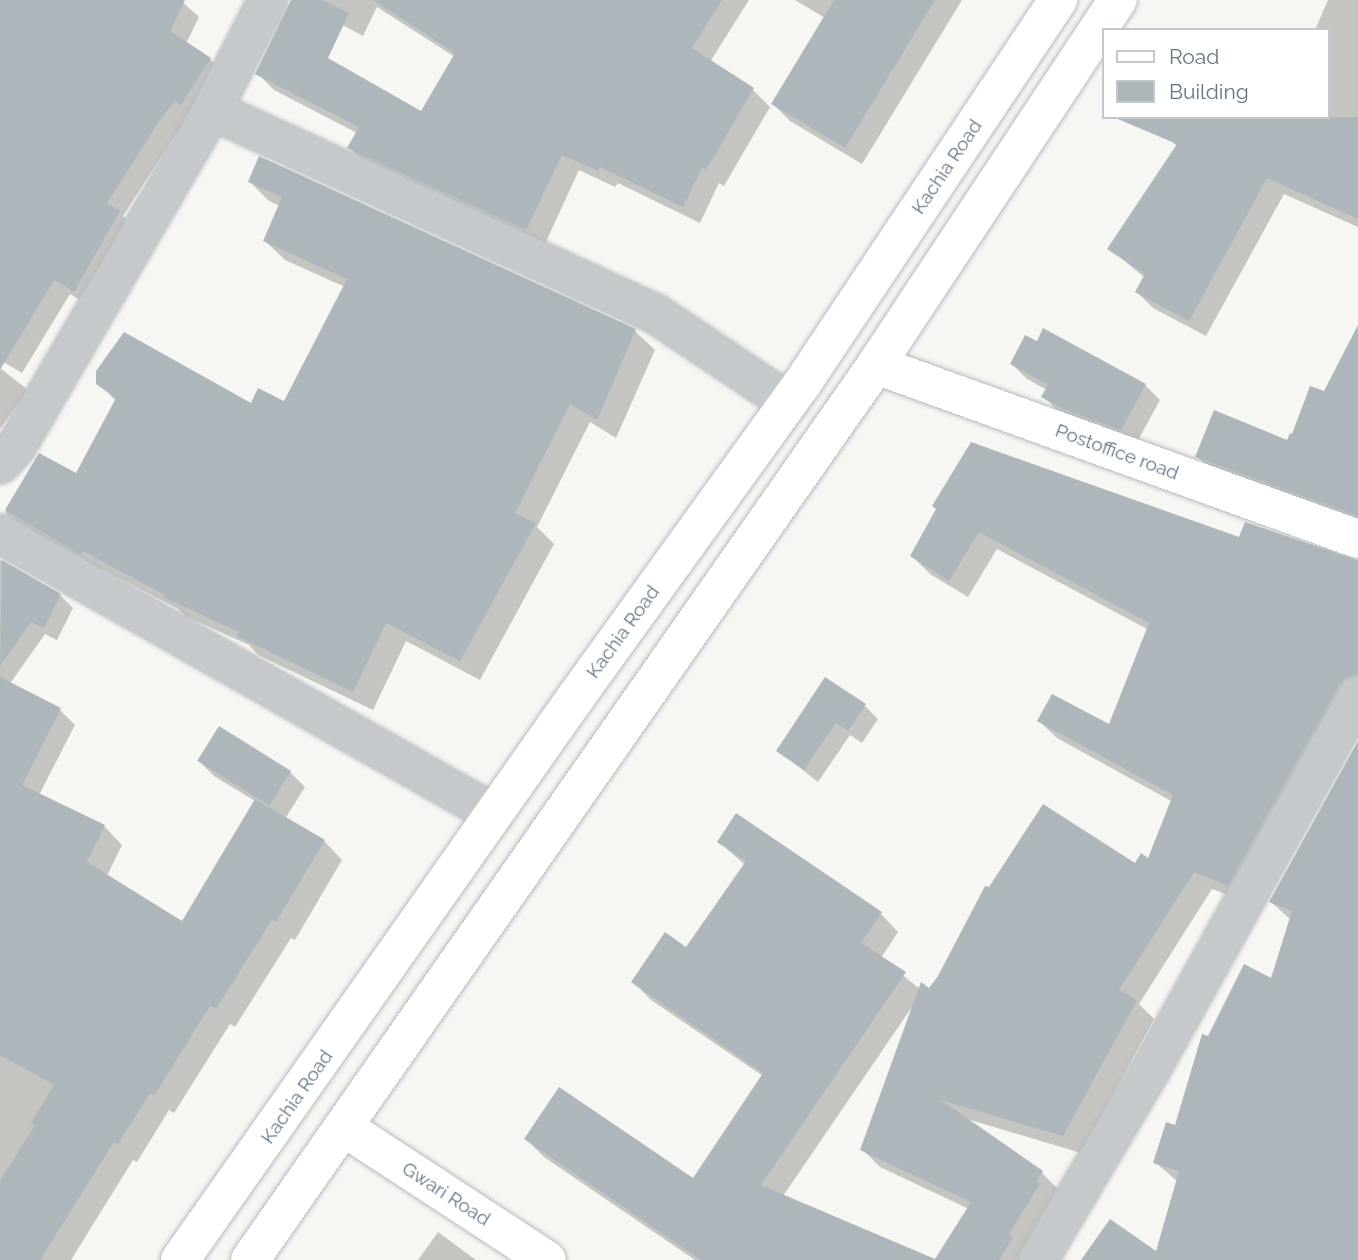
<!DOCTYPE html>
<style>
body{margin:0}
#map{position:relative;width:1358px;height:1260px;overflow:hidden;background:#f6f6f2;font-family:Raleway,sans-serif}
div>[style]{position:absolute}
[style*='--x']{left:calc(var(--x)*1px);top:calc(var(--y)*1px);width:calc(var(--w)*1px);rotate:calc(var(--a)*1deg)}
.shadow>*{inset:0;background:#0003}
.building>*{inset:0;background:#adb6bb;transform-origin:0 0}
.roads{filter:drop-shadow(0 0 2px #b5bbbf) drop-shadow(0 0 2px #b5bbbf)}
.street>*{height:38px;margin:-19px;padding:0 19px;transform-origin:19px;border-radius:19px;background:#c5c9cc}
.secondary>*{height:38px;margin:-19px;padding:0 19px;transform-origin:19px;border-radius:19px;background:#fff}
.highway>*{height:38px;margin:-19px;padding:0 19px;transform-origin:19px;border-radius:19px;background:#fff}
span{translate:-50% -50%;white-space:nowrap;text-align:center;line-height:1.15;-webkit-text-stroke:7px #fff;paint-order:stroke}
.street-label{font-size:19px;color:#637685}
.legend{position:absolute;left:1102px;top:28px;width:228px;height:91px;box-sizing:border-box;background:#fff;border:2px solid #c1c8ce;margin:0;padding:9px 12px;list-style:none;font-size:21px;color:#637685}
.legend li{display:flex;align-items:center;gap:14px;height:35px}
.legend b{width:35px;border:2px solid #c1c8ce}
</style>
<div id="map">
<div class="shadow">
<div style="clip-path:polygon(0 0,180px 0,199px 17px,186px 44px,210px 59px,225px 74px,177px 132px,123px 216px,135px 228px,90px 306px,70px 294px,22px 373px,0 360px)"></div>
<div style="clip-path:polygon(304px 0,749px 0,710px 62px,753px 90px,770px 107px,724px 186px,719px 183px,700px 223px,618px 183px,615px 187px,579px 170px,544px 246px,366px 164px,349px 148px,357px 133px,274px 90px,257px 73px,422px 113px,455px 57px,377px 7px,363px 36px,313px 9px)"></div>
<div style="clip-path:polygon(795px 0,962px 0,862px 164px,790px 121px,773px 104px,825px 18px)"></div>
<div style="clip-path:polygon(1328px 0,1358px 0,1358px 227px,1284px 194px,1206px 336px,1153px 308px,1137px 292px,1145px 278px,1109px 248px,1178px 147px,1171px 141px,1328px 117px,1328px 30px,1315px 30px)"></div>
<div style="clip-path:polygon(260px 158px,635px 331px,655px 350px,616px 438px,590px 422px,537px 527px,554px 544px,480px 680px,406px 641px,373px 710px,258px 655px,249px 645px,185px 616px,178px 609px,102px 569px,101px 573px,25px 532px,5px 513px,40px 455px,77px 475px,116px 401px,98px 383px,251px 406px,285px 404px,345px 287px,285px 260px,265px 241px,280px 206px,269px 201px,250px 182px)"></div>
<div style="clip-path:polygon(1358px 329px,1358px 526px,1213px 473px,1197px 456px,1288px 443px,1325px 394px)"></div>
<div style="clip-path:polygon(1012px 364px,1145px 385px,1160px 400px,1136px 444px,1059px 412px,1044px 397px,1047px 390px,1027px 379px)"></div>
<div style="clip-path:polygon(0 368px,28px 390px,0 429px)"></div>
<div style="clip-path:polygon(938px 510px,1240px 539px,1358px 571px,1358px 702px,1246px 902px,1212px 889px,1139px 1004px,1154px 1019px,1081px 1153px,967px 1119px,1042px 1173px,1060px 1191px,1028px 1260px,937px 1260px,969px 1209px,880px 1167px,862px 1149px,912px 1007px,783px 1196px,932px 1260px,695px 1260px,544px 1157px,526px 1139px,693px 1180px,763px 1076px,651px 1000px,633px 982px,686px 949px,745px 865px,719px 842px,881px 914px,898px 932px,881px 958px,920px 989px,930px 990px,1135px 865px,1149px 860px,1173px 802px,1057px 738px,1039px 721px,1110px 727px,1149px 630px,997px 549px,968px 597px,930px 574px,912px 556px)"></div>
<div style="clip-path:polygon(0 560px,60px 595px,73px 608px,57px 640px,45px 634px,9px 685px,0 679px)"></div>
<div style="clip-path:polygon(27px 693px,60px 710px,75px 725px,39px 795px,104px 826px,122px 845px,107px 876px,183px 924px,255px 801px,214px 776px,199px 761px,290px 772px,305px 787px,285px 819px,324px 841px,342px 860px,295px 940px,291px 938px,235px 1027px,230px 1024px,174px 1113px,169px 1110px,137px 1162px,133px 1160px,71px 1260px,0 1260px,0 744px)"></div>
<div style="clip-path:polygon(865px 706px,878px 719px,862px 743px,850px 735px,818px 782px,779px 751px)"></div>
<div style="clip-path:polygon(1358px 745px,1358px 1260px,1083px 1260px,1157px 1254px,1178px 1182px,1155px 1162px,1176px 1127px,1209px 1038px,1272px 980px,1291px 920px,1271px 902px)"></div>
<div style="clip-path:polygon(438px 1232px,476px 1260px,418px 1260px)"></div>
</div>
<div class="building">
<div style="clip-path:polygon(0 0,185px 0,170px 31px,211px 58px,181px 105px,175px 101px,162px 117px,107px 203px,120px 211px,74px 292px,54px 280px,0 370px)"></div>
<div style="clip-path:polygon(291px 0,322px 0,349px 13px,328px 58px,421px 111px,455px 53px,373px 0,722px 0,692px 48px,754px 88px,706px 170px,702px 168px,683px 207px,600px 167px,598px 171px,562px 155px,526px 230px,347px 148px,359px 127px,255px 74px)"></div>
<div style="clip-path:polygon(834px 0,935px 0,845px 148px,771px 104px)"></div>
<div style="clip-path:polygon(1113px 117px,1358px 117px,1358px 219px,1267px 178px,1189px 321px,1135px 292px,1145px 274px,1107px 249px,1177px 144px)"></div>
<div style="clip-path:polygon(259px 156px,636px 329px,597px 420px,570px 404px,515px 513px,536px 523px,460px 661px,386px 623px,353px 692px,237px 636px,239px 632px,163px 597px,165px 595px,83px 551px,81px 555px,5px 510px,39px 453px,76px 473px,116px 398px,96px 384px,96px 371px,124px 332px,251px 403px,258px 388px,284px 401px,347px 279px,263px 241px,282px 197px,248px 182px)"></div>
<div style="clip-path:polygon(1358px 325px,1358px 516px,1195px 457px,1214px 410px,1287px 440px,1290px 433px,1292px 434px,1310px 386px,1324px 391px)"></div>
<div style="clip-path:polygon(1043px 328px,1146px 384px,1121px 430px,1063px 409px,1041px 397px,1048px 385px,1010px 364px,1025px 335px,1037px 341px)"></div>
<div style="clip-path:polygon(971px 442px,1239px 537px,1245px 522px,1358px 560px,1358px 674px,1347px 677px,1339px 685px,1228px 886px,1194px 872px,1119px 990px,1137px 1000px,1063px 1136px,941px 1100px,1043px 1171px,1036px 1182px,1040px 1184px,1009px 1234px,1013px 1237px,999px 1260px,701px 1260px,524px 1139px,559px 1087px,693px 1178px,763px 1073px,631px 982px,665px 932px,686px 947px,746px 861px,717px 842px,736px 813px,882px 912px,861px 943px,906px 972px,761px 1185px,935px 1259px,971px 1202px,860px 1150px,921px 982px,929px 988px,938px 976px,985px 886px,989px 887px,1043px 804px,1135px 863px,1141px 853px,1148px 858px,1173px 795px,1037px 721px,1052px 694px,1109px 724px,1149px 623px,979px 532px,949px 581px,910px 556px,936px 509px,932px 506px)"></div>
<div style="clip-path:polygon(2px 560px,61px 594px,44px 628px,31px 622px,0 666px)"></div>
<div style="clip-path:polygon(0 677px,61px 708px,22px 785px,105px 825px,87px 862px,182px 921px,255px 799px,325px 840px,276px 922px,272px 920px,216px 1009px,210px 1006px,154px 1096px,150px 1093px,118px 1144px,114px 1142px,40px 1260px,0 1260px,0 1181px,35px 1125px,31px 1123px,54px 1085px,0 1055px)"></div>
<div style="clip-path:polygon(825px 677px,866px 704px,848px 731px,836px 723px,804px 770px,776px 751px)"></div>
<div style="left:219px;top:726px;width:85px;height:41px;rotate:32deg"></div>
<div style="clip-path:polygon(1358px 741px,1358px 1260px,1081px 1260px,1110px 1219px,1156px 1251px,1179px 1171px,1153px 1163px,1166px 1122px,1175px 1125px,1202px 1034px,1208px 1036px,1244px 964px,1271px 978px,1292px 911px,1269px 902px)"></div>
</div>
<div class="roads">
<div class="street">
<div style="--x:212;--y:110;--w:489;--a:24.7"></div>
<div style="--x:656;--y:314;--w:160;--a:33.8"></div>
<div style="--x:0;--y:464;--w:23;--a:-47"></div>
<div style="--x:16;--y:447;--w:390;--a:-59.8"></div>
<div style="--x:212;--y:110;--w:123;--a:-63"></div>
<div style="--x:0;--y:534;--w:568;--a:29.54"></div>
<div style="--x:1038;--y:1260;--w:222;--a:-59.4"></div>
<div style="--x:1151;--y:1069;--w:427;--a:-61"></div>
</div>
<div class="secondary">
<div style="--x:876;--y:365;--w:512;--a:19.85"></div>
<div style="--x:345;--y:1128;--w:241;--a:33.2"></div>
</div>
<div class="highway">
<div style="--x:180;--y:1260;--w:688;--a:-54.88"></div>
<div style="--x:576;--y:697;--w:386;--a:-54.2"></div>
<div style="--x:802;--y:384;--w:462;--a:-56.3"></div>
<div style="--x:250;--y:1260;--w:1092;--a:-55.03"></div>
<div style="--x:876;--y:365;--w:438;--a:-56.5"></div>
</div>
</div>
<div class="street-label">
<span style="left:947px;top:167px;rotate:-56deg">Kachia Road</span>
<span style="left:1117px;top:452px;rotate:20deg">Postoffice road</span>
<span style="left:623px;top:632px;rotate:-54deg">Kachia Road</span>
<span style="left:297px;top:1097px;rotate:-55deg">Kachia Road</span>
<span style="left:446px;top:1194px;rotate:33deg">Gwari Road</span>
</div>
<ul class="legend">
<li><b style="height:9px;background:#fff"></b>Road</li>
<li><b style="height:19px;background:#adb6bb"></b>Building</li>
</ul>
</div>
